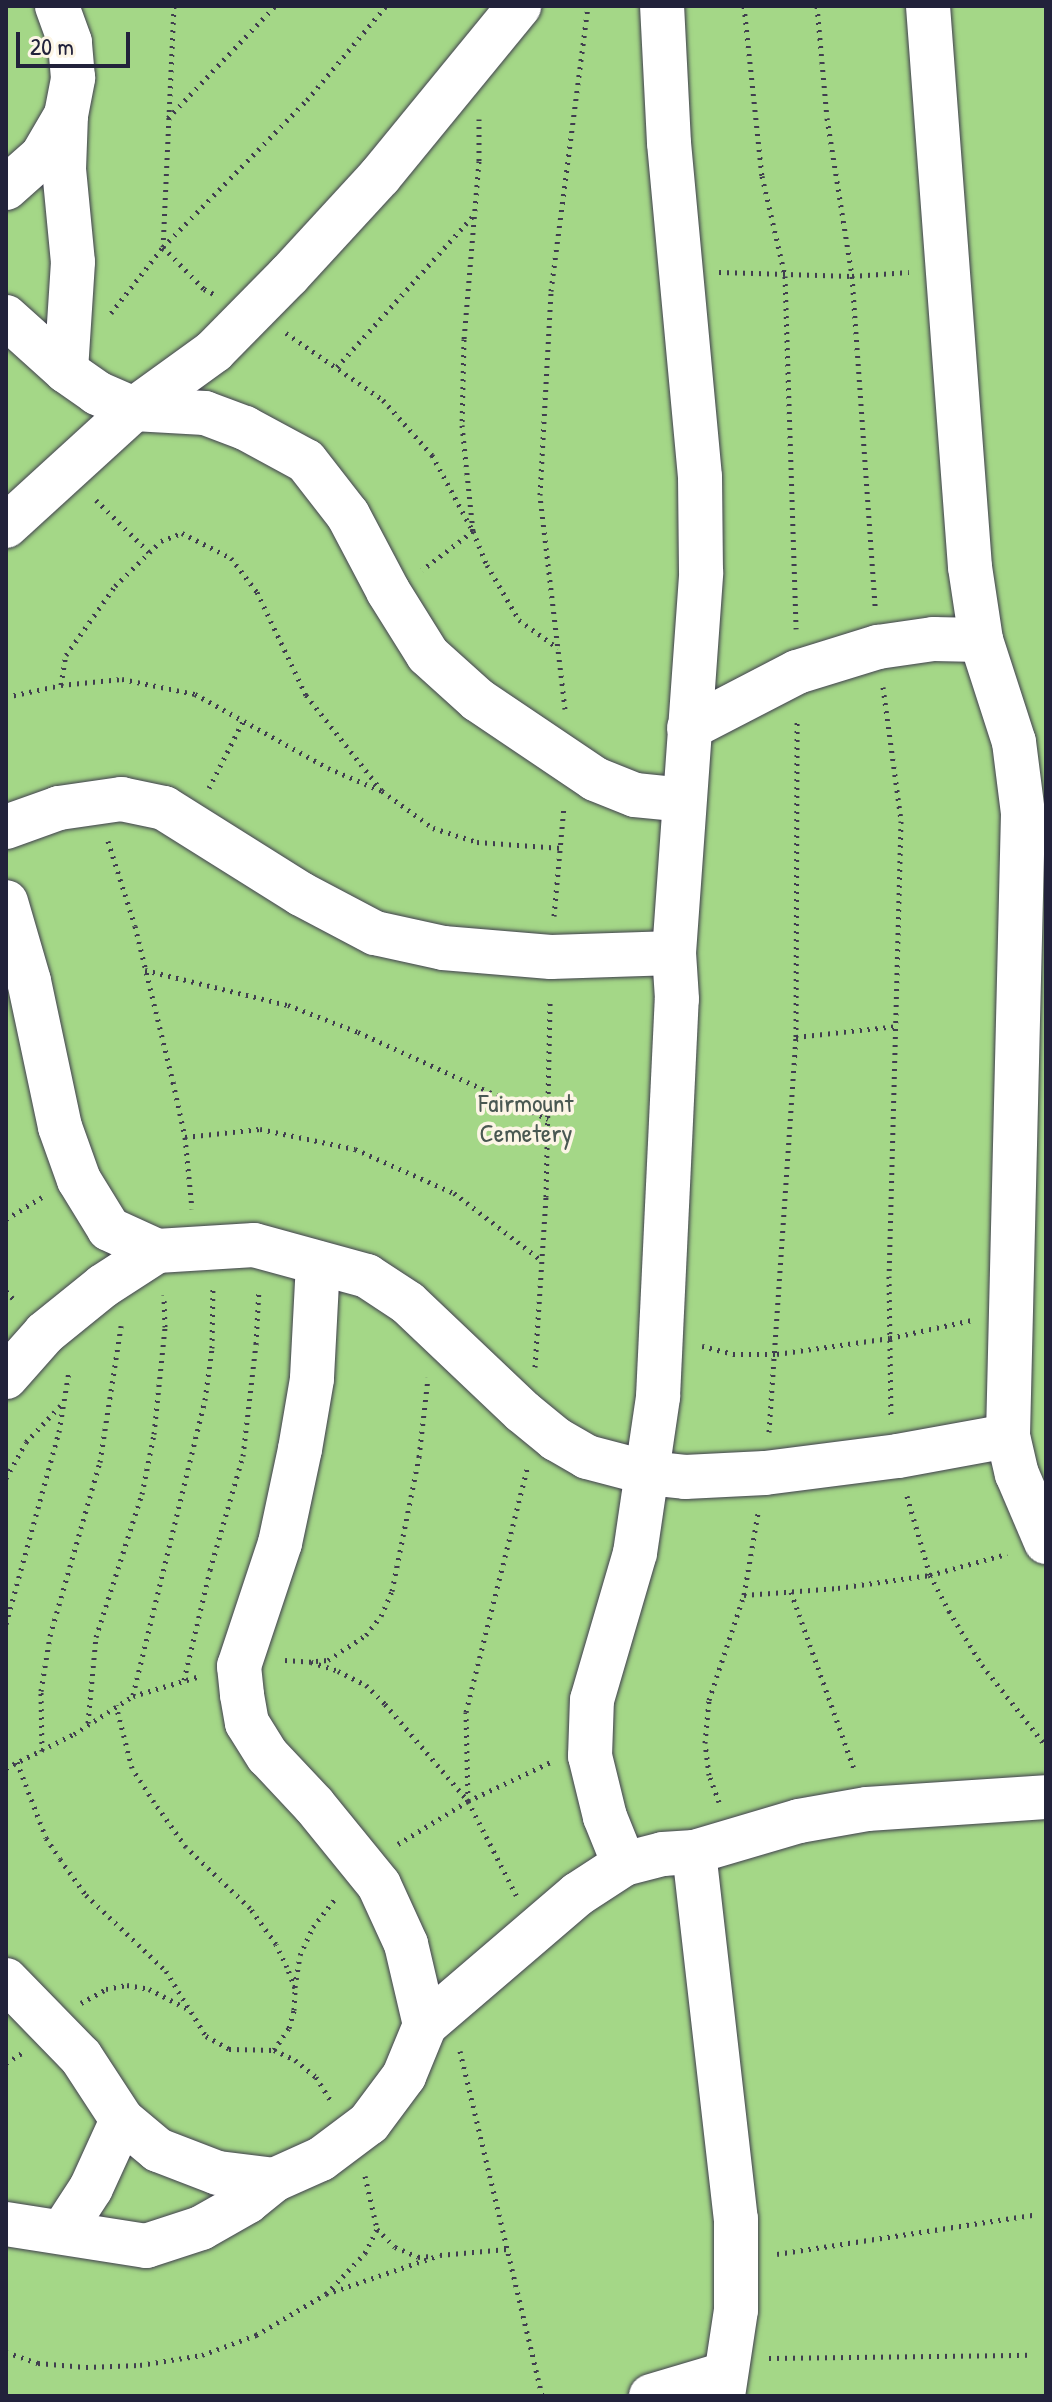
<!DOCTYPE html>
<style>
body{margin:0}
#map{position:relative;width:1052px;height:2402px;overflow:hidden;background:#ebdebb;font-family:"Patrick Hand",sans-serif}
div>[style]{position:absolute}
[style*='--x']{left:calc(var(--x)*1px);top:calc(var(--y)*1px);width:calc(var(--w)*1px);rotate:calc(var(--a)*1deg)}
.green>*{inset:0;background:#a4d787;transform-origin:0 0}
.path>*{height:5px;margin-top:-2.5px;transform-origin:0;background:repeating-linear-gradient(90deg,#403e4e 0 2px,transparent 0 8px)}
.roads{filter:drop-shadow(0 0 2px #403e4e) drop-shadow(0 0 2px #403e4e)}
.minor>*{height:44px;margin:-22px;padding:0 22px;transform-origin:22px;border-radius:22px;background:#fff}
span{translate:-50% -50%;white-space:nowrap;text-align:center;line-height:1.15;-webkit-text-stroke:7px #fcf5e5;paint-order:stroke}
.park-label{font-size:26px;color:#495852}
.frame{position:absolute;inset:0;border:8px solid #22223b;pointer-events:none}
.scale{position:absolute;left:16px;top:32px;width:114px;height:36px;box-sizing:border-box;border:4px solid #22223b;border-top:0;padding-left:10px;font-size:24px;line-height:28px;white-space:nowrap;color:#22223b;-webkit-text-stroke:6px #fcf5e5;paint-order:stroke}
</style>
<div id="map">
<div class="green">
<div style="left:6px;top:6px;width:1040px;height:2390px"></div>
</div>
<div class="path">
<div style="--x:174;--y:6;--w:241;--a:92.6"></div>
<div style="--x:163;--y:247;--w:59;--a:45.7"></div>
<div style="--x:204;--y:289;--w:11;--a:27"></div>
<div style="--x:744;--y:6;--w:171;--a:84"></div>
<div style="--x:762;--y:176;--w:103;--a:77"></div>
<div style="--x:785;--y:276;--w:353;--a:88.2"></div>
<div style="--x:817;--y:6;--w:112;--a:84.9"></div>
<div style="--x:827;--y:118;--w:160;--a:81"></div>
<div style="--x:852;--y:276;--w:331;--a:86"></div>
<div style="--x:168;--y:118;--w:155;--a:-46.3"></div>
<div style="--x:479;--y:119;--w:42;--a:90"></div>
<div style="--x:479;--y:161;--w:179;--a:94.8"></div>
<div style="--x:464;--y:339;--w:86;--a:91.3"></div>
<div style="--x:462;--y:425;--w:107;--a:84.1"></div>
<div style="--x:473;--y:531;--w:37;--a:68"></div>
<div style="--x:487;--y:565;--w:64;--a:59.8"></div>
<div style="--x:519;--y:620;--w:48;--a:35.7"></div>
<div style="--x:719;--y:272;--w:133;--a:1.7"></div>
<div style="--x:852;--y:276;--w:57;--a:-4"></div>
<div style="--x:111;--y:313;--w:84;--a:-51.8"></div>
<div style="--x:163;--y:247;--w:206;--a:-45.6"></div>
<div style="--x:307;--y:100;--w:123;--a:-50"></div>
<div style="--x:286;--y:333;--w:118;--a:34.6"></div>
<div style="--x:383;--y:400;--w:74;--a:48.3"></div>
<div style="--x:432;--y:455;--w:86;--a:61.7"></div>
<div style="--x:473;--y:531;--w:64;--a:142.6"></div>
<div style="--x:337;--y:367;--w:202;--a:-48"></div>
<div style="--x:96;--y:500;--w:74;--a:44.5"></div>
<div style="--x:61;--y:685;--w:30;--a:-81"></div>
<div style="--x:66;--y:655;--w:85;--a:-54.6"></div>
<div style="--x:115;--y:586;--w:64;--a:-44.4"></div>
<div style="--x:161;--y:541;--w:22;--a:-21"></div>
<div style="--x:182;--y:533;--w:55;--a:27"></div>
<div style="--x:231;--y:558;--w:43;--a:52.6"></div>
<div style="--x:257;--y:592;--w:114;--a:64.6"></div>
<div style="--x:306;--y:695;--w:122;--a:51.6"></div>
<div style="--x:382;--y:791;--w:63;--a:36"></div>
<div style="--x:433;--y:828;--w:46;--a:17.7"></div>
<div style="--x:477;--y:842;--w:85;--a:4"></div>
<div style="--x:883;--y:687;--w:135;--a:82.3"></div>
<div style="--x:901;--y:821;--w:455;--a:91.5"></div>
<div style="--x:889;--y:1276;--w:140;--a:89.2"></div>
<div style="--x:6;--y:697;--w:56;--a:-12.3"></div>
<div style="--x:61;--y:685;--w:61;--a:-5.6"></div>
<div style="--x:122;--y:679;--w:75;--a:11.6"></div>
<div style="--x:195;--y:694;--w:152;--a:29.1"></div>
<div style="--x:328;--y:768;--w:59;--a:23.1"></div>
<div style="--x:565;--y:709;--w:215;--a:-96.7"></div>
<div style="--x:540;--y:495;--w:204;--a:-86.9"></div>
<div style="--x:551;--y:291;--w:287;--a:-82.6"></div>
<div style="--x:209;--y:788;--w:75;--a:-63.1"></div>
<div style="--x:108;--y:841;--w:89;--a:72.4"></div>
<div style="--x:135;--y:926;--w:161;--a:76.3"></div>
<div style="--x:173;--y:1082;--w:56;--a:77.7"></div>
<div style="--x:185;--y:1137;--w:72;--a:84.4"></div>
<div style="--x:554;--y:916;--w:110;--a:-84.8"></div>
<div style="--x:145;--y:970;--w:147;--a:13.8"></div>
<div style="--x:288;--y:1005;--w:75;--a:21.1"></div>
<div style="--x:358;--y:1032;--w:209;--a:24.6"></div>
<div style="--x:796;--y:1037;--w:103;--a:-6.2"></div>
<div style="--x:185;--y:1137;--w:75;--a:-6.1"></div>
<div style="--x:260;--y:1129;--w:97;--a:11.9"></div>
<div style="--x:355;--y:1149;--w:108;--a:24"></div>
<div style="--x:454;--y:1193;--w:110;--a:37.6"></div>
<div style="--x:6;--y:1219;--w:42;--a:-31.4"></div>
<div style="--x:6;--y:1291;--w:16;--a:47"></div>
<div style="--x:702;--y:1346;--w:32;--a:14"></div>
<div style="--x:733;--y:1354;--w:44;--a:0"></div>
<div style="--x:777;--y:1354;--w:114;--a:-8.1"></div>
<div style="--x:890;--y:1338;--w:84;--a:-12.4"></div>
<div style="--x:535;--y:1367;--w:170;--a:-86.3"></div>
<div style="--x:546;--y:1197;--w:199;--a:-88.8"></div>
<div style="--x:769;--y:1432;--w:396;--a:-86.1"></div>
<div style="--x:796;--y:1037;--w:318;--a:-89.8"></div>
<div style="--x:6;--y:1478;--w:41;--a:-60.9"></div>
<div style="--x:26;--y:1442;--w:54;--a:-46.5"></div>
<div style="--x:907;--y:1496;--w:82;--a:73.8"></div>
<div style="--x:930;--y:1575;--w:41;--a:62.2"></div>
<div style="--x:949;--y:1611;--w:63;--a:58.6"></div>
<div style="--x:982;--y:1665;--w:103;--a:51.7"></div>
<div style="--x:791;--y:1592;--w:191;--a:70.4"></div>
<div style="--x:744;--y:1595;--w:94;--a:-4.3"></div>
<div style="--x:838;--y:1588;--w:93;--a:-8"></div>
<div style="--x:930;--y:1575;--w:80;--a:-15.3"></div>
<div style="--x:6;--y:1624;--w:199;--a:-74.6"></div>
<div style="--x:59;--y:1432;--w:62;--a:-80.7"></div>
<div style="--x:285;--y:1660;--w:26;--a:4"></div>
<div style="--x:311;--y:1662;--w:28;--a:18"></div>
<div style="--x:338;--y:1671;--w:31;--a:27"></div>
<div style="--x:366;--y:1685;--w:27;--a:45"></div>
<div style="--x:385;--y:1704;--w:128;--a:49.4"></div>
<div style="--x:468;--y:1801;--w:106;--a:62.9"></div>
<div style="--x:316;--y:1661;--w:12;--a:-5"></div>
<div style="--x:328;--y:1660;--w:45;--a:-33.3"></div>
<div style="--x:366;--y:1635;--w:24;--a:-52"></div>
<div style="--x:381;--y:1616;--w:27;--a:-66"></div>
<div style="--x:392;--y:1591;--w:137;--a:-78.6"></div>
<div style="--x:419;--y:1457;--w:80;--a:-83.5"></div>
<div style="--x:184;--y:1680;--w:113;--a:-76.7"></div>
<div style="--x:210;--y:1570;--w:119;--a:-73.9"></div>
<div style="--x:243;--y:1456;--w:113;--a:-83.4"></div>
<div style="--x:256;--y:1344;--w:55;--a:-86.9"></div>
<div style="--x:133;--y:1695;--w:304;--a:-76.3"></div>
<div style="--x:205;--y:1400;--w:52;--a:-82.3"></div>
<div style="--x:212;--y:1348;--w:62;--a:-89.1"></div>
<div style="--x:88;--y:1723;--w:86;--a:-84.7"></div>
<div style="--x:96;--y:1637;--w:150;--a:-72.2"></div>
<div style="--x:142;--y:1494;--w:61;--a:-78.7"></div>
<div style="--x:154;--y:1434;--w:108;--a:-84.1"></div>
<div style="--x:165;--y:1327;--w:32;--a:-92"></div>
<div style="--x:42;--y:1751;--w:60;--a:-91"></div>
<div style="--x:41;--y:1691;--w:56;--a:-80.7"></div>
<div style="--x:50;--y:1636;--w:181;--a:-74"></div>
<div style="--x:100;--y:1462;--w:138;--a:-81.2"></div>
<div style="--x:17;--y:1762;--w:81;--a:69.1"></div>
<div style="--x:46;--y:1838;--w:25;--a:56"></div>
<div style="--x:60;--y:1859;--w:44;--a:54.2"></div>
<div style="--x:86;--y:1895;--w:110;--a:43.5"></div>
<div style="--x:166;--y:1971;--w:76;--a:58.4"></div>
<div style="--x:206;--y:2036;--w:26;--a:29"></div>
<div style="--x:229;--y:2049;--w:45;--a:1.3"></div>
<div style="--x:274;--y:2050;--w:27;--a:-56"></div>
<div style="--x:289;--y:2028;--w:19;--a:-74"></div>
<div style="--x:294;--y:2010;--w:22;--a:-87"></div>
<div style="--x:295;--y:1988;--w:22;--a:-111"></div>
<div style="--x:287;--y:1967;--w:25;--a:-116"></div>
<div style="--x:276;--y:1944;--w:44;--a:-125.8"></div>
<div style="--x:250;--y:1908;--w:88;--a:-136.4"></div>
<div style="--x:186;--y:1847;--w:55;--a:-125.4"></div>
<div style="--x:154;--y:1802;--w:40;--a:-122.9"></div>
<div style="--x:132;--y:1768;--w:65;--a:-104.3"></div>
<div style="--x:6;--y:1768;--w:76;--a:-26.6"></div>
<div style="--x:74;--y:1734;--w:70;--a:-32.8"></div>
<div style="--x:133;--y:1696;--w:70;--a:-16.6"></div>
<div style="--x:468;--y:1801;--w:89;--a:-91.3"></div>
<div style="--x:466;--y:1712;--w:251;--a:-75.9"></div>
<div style="--x:719;--y:1802;--w:29;--a:-110"></div>
<div style="--x:709;--y:1775;--w:32;--a:-97"></div>
<div style="--x:705;--y:1743;--w:43;--a:-84.7"></div>
<div style="--x:709;--y:1700;--w:111;--a:-71.6"></div>
<div style="--x:744;--y:1595;--w:83;--a:-80.3"></div>
<div style="--x:398;--y:1844;--w:82;--a:-31.6"></div>
<div style="--x:468;--y:1801;--w:92;--a:-25.2"></div>
<div style="--x:295;--y:1987;--w:32;--a:-81"></div>
<div style="--x:300;--y:1955;--w:31;--a:-65"></div>
<div style="--x:313;--y:1927;--w:39;--a:-52"></div>
<div style="--x:81;--y:2003;--w:29;--a:-29"></div>
<div style="--x:106;--y:1989;--w:21;--a:-11"></div>
<div style="--x:127;--y:1985;--w:22;--a:10"></div>
<div style="--x:149;--y:1989;--w:42;--a:27.2"></div>
<div style="--x:274;--y:2050;--w:23;--a:25"></div>
<div style="--x:295;--y:2060;--w:27;--a:39"></div>
<div style="--x:316;--y:2077;--w:28;--a:58"></div>
<div style="--x:460;--y:2051;--w:355;--a:76.6"></div>
<div style="--x:6;--y:2063;--w:19;--a:-32"></div>
<div style="--x:365;--y:2176;--w:54;--a:77.2"></div>
<div style="--x:377;--y:2229;--w:25;--a:45"></div>
<div style="--x:395;--y:2247;--w:25;--a:23"></div>
<div style="--x:418;--y:2257;--w:13;--a:-4"></div>
<div style="--x:777;--y:2254;--w:263;--a:-8.7"></div>
<div style="--x:326;--y:2294;--w:57;--a:-46.4"></div>
<div style="--x:365;--y:2253;--w:27;--a:-63"></div>
<div style="--x:6;--y:2352;--w:34;--a:19"></div>
<div style="--x:38;--y:2363;--w:48;--a:4.8"></div>
<div style="--x:86;--y:2367;--w:54;--a:-2.1"></div>
<div style="--x:140;--y:2365;--w:63;--a:-9.2"></div>
<div style="--x:202;--y:2355;--w:58;--a:-20.3"></div>
<div style="--x:256;--y:2335;--w:81;--a:-30.4"></div>
<div style="--x:326;--y:2294;--w:120;--a:-18.9"></div>
<div style="--x:440;--y:2255;--w:67;--a:-5.1"></div>
<div style="--x:769;--y:2358;--w:260;--a:-0.7"></div>
</div>
<div class="roads">
<div class="minor">
<div style="--x:928;--y:6;--w:563;--a:85.72"></div>
<div style="--x:970;--y:567;--w:74;--a:81.4"></div>
<div style="--x:981;--y:640;--w:107;--a:72.1"></div>
<div style="--x:1014;--y:742;--w:72;--a:82.8"></div>
<div style="--x:1023;--y:813;--w:623;--a:91.38"></div>
<div style="--x:1008;--y:1436;--w:39;--a:77"></div>
<div style="--x:1017;--y:1474;--w:74;--a:66.9"></div>
<div style="--x:66;--y:115;--w:54;--a:92.1"></div>
<div style="--x:64;--y:169;--w:93;--a:84.5"></div>
<div style="--x:73;--y:262;--w:109;--a:93.7"></div>
<div style="--x:66;--y:371;--w:38;--a:35"></div>
<div style="--x:97;--y:393;--w:40;--a:23.4"></div>
<div style="--x:134;--y:409;--w:71;--a:3.2"></div>
<div style="--x:205;--y:413;--w:43;--a:20.6"></div>
<div style="--x:245;--y:428;--w:69;--a:28.4"></div>
<div style="--x:306;--y:461;--w:68;--a:52.1"></div>
<div style="--x:348;--y:515;--w:86;--a:62.2"></div>
<div style="--x:388;--y:591;--w:75;--a:58"></div>
<div style="--x:428;--y:655;--w:67;--a:42"></div>
<div style="--x:478;--y:700;--w:141;--a:34"></div>
<div style="--x:595;--y:779;--w:43;--a:21.8"></div>
<div style="--x:635;--y:795;--w:49;--a:5.8"></div>
<div style="--x:6;--y:188;--w:48;--a:-41.6"></div>
<div style="--x:42;--y:156;--w:48;--a:-59.7"></div>
<div style="--x:66;--y:115;--w:38;--a:-79"></div>
<div style="--x:73;--y:78;--w:36;--a:-95"></div>
<div style="--x:70;--y:42;--w:38;--a:-110"></div>
<div style="--x:6;--y:317;--w:81;--a:42"></div>
<div style="--x:6;--y:526;--w:173;--a:-42.4"></div>
<div style="--x:134;--y:409;--w:99;--a:-35.9"></div>
<div style="--x:214;--y:351;--w:107;--a:-45.4"></div>
<div style="--x:289;--y:275;--w:134;--a:-47.4"></div>
<div style="--x:380;--y:176;--w:220;--a:-50.7"></div>
<div style="--x:689;--y:728;--w:122;--a:-27.4"></div>
<div style="--x:797;--y:672;--w:85;--a:-17.2"></div>
<div style="--x:878;--y:647;--w:56;--a:-8.3"></div>
<div style="--x:933;--y:639;--w:48;--a:1.2"></div>
<div style="--x:6;--y:827;--w:56;--a:-19.7"></div>
<div style="--x:59;--y:808;--w:63;--a:-8.3"></div>
<div style="--x:121;--y:799;--w:44;--a:11.8"></div>
<div style="--x:164;--y:808;--w:162;--a:32.1"></div>
<div style="--x:301;--y:894;--w:84;--a:27.8"></div>
<div style="--x:375;--y:933;--w:70;--a:12.4"></div>
<div style="--x:443;--y:948;--w:108;--a:4.8"></div>
<div style="--x:551;--y:957;--w:123;--a:-1.9"></div>
<div style="--x:6;--y:902;--w:82;--a:73.8"></div>
<div style="--x:29;--y:981;--w:149;--a:78"></div>
<div style="--x:60;--y:1127;--w:56;--a:70.3"></div>
<div style="--x:79;--y:1180;--w:57;--a:58.5"></div>
<div style="--x:109;--y:1229;--w:53;--a:24.6"></div>
<div style="--x:157;--y:1251;--w:64;--a:147.1"></div>
<div style="--x:103;--y:1286;--w:75;--a:141"></div>
<div style="--x:45;--y:1333;--w:59;--a:131.6"></div>
<div style="--x:157;--y:1251;--w:97;--a:-3.5"></div>
<div style="--x:254;--y:1245;--w:117;--a:15.3"></div>
<div style="--x:367;--y:1276;--w:49;--a:33.4"></div>
<div style="--x:408;--y:1303;--w:158;--a:43.5"></div>
<div style="--x:523;--y:1412;--w:43;--a:39.3"></div>
<div style="--x:556;--y:1439;--w:36;--a:30"></div>
<div style="--x:587;--y:1457;--w:63;--a:14.7"></div>
<div style="--x:648;--y:1473;--w:37;--a:6"></div>
<div style="--x:685;--y:1477;--w:80;--a:-2.9"></div>
<div style="--x:765;--y:1473;--w:134;--a:-7.3"></div>
<div style="--x:898;--y:1456;--w:112;--a:-10.3"></div>
<div style="--x:318;--y:1263;--w:116;--a:93"></div>
<div style="--x:312;--y:1379;--w:71;--a:99.7"></div>
<div style="--x:300;--y:1449;--w:96;--a:102"></div>
<div style="--x:280;--y:1543;--w:130;--a:108.4"></div>
<div style="--x:239;--y:1666;--w:29;--a:84"></div>
<div style="--x:242;--y:1695;--w:28;--a:80"></div>
<div style="--x:247;--y:1723;--w:39;--a:58"></div>
<div style="--x:268;--y:1756;--w:67;--a:46.8"></div>
<div style="--x:314;--y:1805;--w:103;--a:50.9"></div>
<div style="--x:379;--y:1885;--w:65;--a:65.4"></div>
<div style="--x:406;--y:1944;--w:83;--a:76.8"></div>
<div style="--x:694;--y:1852;--w:369;--a:83.5"></div>
<div style="--x:736;--y:2219;--w:91;--a:90"></div>
<div style="--x:736;--y:2310;--w:87;--a:98.6"></div>
<div style="--x:624;--y:1864;--w:51;--a:-112"></div>
<div style="--x:605;--y:1817;--w:63;--a:-103.8"></div>
<div style="--x:590;--y:1756;--w:56;--a:-88"></div>
<div style="--x:592;--y:1700;--w:153;--a:-73.7"></div>
<div style="--x:635;--y:1553;--w:158;--a:-81.6"></div>
<div style="--x:658;--y:1397;--w:398;--a:-87.3"></div>
<div style="--x:677;--y:999;--w:46;--a:-93.7"></div>
<div style="--x:674;--y:953;--w:382;--a:-85.9"></div>
<div style="--x:701;--y:572;--w:95;--a:-90.6"></div>
<div style="--x:700;--y:477;--w:335;--a:-95.3"></div>
<div style="--x:669;--y:143;--w:137;--a:-92.9"></div>
<div style="--x:6;--y:1980;--w:107;--a:45.8"></div>
<div style="--x:81;--y:2057;--w:75;--a:56.9"></div>
<div style="--x:6;--y:2224;--w:142;--a:8.9"></div>
<div style="--x:146;--y:2246;--w:58;--a:-18.1"></div>
<div style="--x:201;--y:2228;--w:53;--a:-29.5"></div>
<div style="--x:247;--y:2202;--w:35;--a:-39"></div>
<div style="--x:274;--y:2180;--w:51;--a:-24.1"></div>
<div style="--x:321;--y:2159;--w:60;--a:-36.9"></div>
<div style="--x:369;--y:2123;--w:59;--a:-53.3"></div>
<div style="--x:404;--y:2076;--w:55;--a:-67.6"></div>
<div style="--x:425;--y:2025;--w:201;--a:-40.6"></div>
<div style="--x:578;--y:1894;--w:55;--a:-33.1"></div>
<div style="--x:624;--y:1864;--w:40;--a:-14.4"></div>
<div style="--x:663;--y:1854;--w:31;--a:-4"></div>
<div style="--x:694;--y:1852;--w:109;--a:-16.4"></div>
<div style="--x:799;--y:1821;--w:69;--a:-10"></div>
<div style="--x:867;--y:1809;--w:179;--a:-3.8"></div>
<div style="--x:63;--y:2231;--w:51;--a:-56.9"></div>
<div style="--x:91;--y:2188;--w:75;--a:-65.5"></div>
<div style="--x:122;--y:2120;--w:47;--a:39.8"></div>
<div style="--x:158;--y:2150;--w:64;--a:21"></div>
<div style="--x:218;--y:2173;--w:56;--a:7.1"></div>
<div style="--x:651;--y:2396;--w:77;--a:-16.6"></div>
</div>
</div>
<div class="park-label">
<span style="left:526px;top:1118px">Fairmount<br>Cemetery</span>
</div>
<div class="frame"></div>
<div class="scale">20 m</div>
</div>
